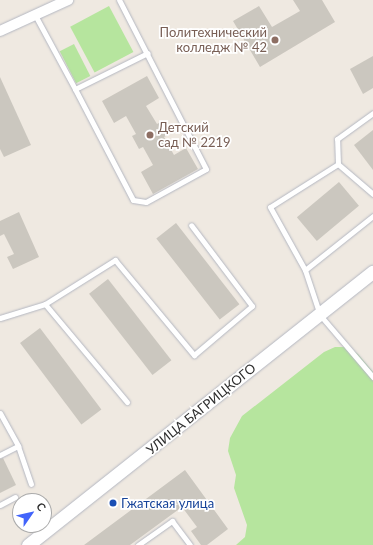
<!DOCTYPE html>
<meta charset="utf-8">
<style>
body{margin:0}
#map{position:relative;width:373px;height:545px;overflow:hidden;background:#efe9e1;font-family:Lato,sans-serif}
div>[style]{position:absolute}
.green>*{inset:0;background:#b6e59e;transform-origin:0 0}
.building>*{inset:0;background:#cbc7bf;transform-origin:0 0}
.roads{filter:drop-shadow(0 0 1px #b4b7c1) drop-shadow(0 0 1px #b4b7c1)}
.service>*{height:5px;margin:-2.5px;padding:0 2.5px;transform-origin:2.5px;border-radius:2.5px;background:#fff}
.minor>*{height:10px;margin:-5px;padding:0 5px;transform-origin:5px;border-radius:5px;background:#fff}
.tertiary>*{height:13px;margin:-6.5px;padding:0 6.5px;transform-origin:6.5px;border-radius:6.5px;background:#fff}
.dots>*{width:11px;height:11px;translate:-50% -50%;box-sizing:border-box;border:2px solid #fff;border-radius:50%}
span{translate:-50% -50%;white-space:nowrap;text-align:center;line-height:1.15;-webkit-text-stroke:3.5px #fff;paint-order:stroke}
.education-label{font-size:13px;color:#785e54}
.right{translate:-100% -50%;text-align:right}
.left{translate:0 -50%;text-align:left}
.street-label{font-size:13px;color:#2e2e2e}
.transit-label{font-size:13px;color:#164399}
.north{position:absolute;left:12px;top:493px;width:40px;height:40px;box-sizing:border-box;background:#fff;border:1px solid #ababab;border-radius:50%;rotate:56deg;font-size:11px;font-weight:700;line-height:16px;text-align:center;color:#2e2e2e}
.north::after{content:'';display:block;margin:auto;width:14px;height:18px;background:#4264fb;clip-path:polygon(50% 0,100% 100%,50% 72%,0 100%)}
</style>
<div id="map">
<div class="green">
<div style="left:109px;top:6px;width:52px;height:44px;rotate:62deg"></div>
<div style="left:74px;top:44px;width:36px;height:16px;rotate:63deg"></div>
<div style="clip-path:polygon(335px 347px,348px 347px,358px 354px,373px 372px,373px 545px,236px 545px,245px 537px,247px 525px,234px 488px,236px 475px,228px 451px,230px 438px,242px 416px,324px 352px)"></div>
</div>
<div class="building">
<div style="clip-path:polygon(293px 0,322px 0,335px 22px,260px 67px,233px 21px,259px 6px,272px 27px,300px 11px)"></div>
<div style="clip-path:polygon(373px 56px,373px 88px,363px 94px,350px 69px)"></div>
<div style="clip-path:polygon(147px 76px,159px 98px,146px 106px,157px 124px,161px 122px,168px 135px,164px 137px,174px 155px,186px 148px,198px 169px,153px 194px,141px 172px,153px 165px,143px 147px,139px 149px,132px 136px,136px 134px,126px 116px,114px 123px,102px 101px)"></div>
<div style="clip-path:polygon(0 77px,31px 145px,4px 157px,0 149px)"></div>
<div style="clip-path:polygon(373px 130px,373px 170px,354px 145px)"></div>
<div style="left:339px;top:182px;width:31px;height:55px;rotate:50deg"></div>
<div style="clip-path:polygon(19px 212px,39px 257px,13px 269px,7px 257px,14px 254px,4px 234px,0 236px,0 221px)"></div>
<div style="left:176px;top:223px;width:103px;height:25px;rotate:52deg"></div>
<div style="left:108px;top:279px;width:103px;height:24px;rotate:52deg"></div>
<div style="left:40px;top:328px;width:102px;height:25px;rotate:53deg"></div>
<div style="clip-path:polygon(3px 458px,16px 485px,0 493px,0 459px)"></div>
<div style="clip-path:polygon(185px 470px,228px 529px,207px 545px,201px 545px,191px 531px,197px 527px,182px 507px,130px 545px,84px 545px)"></div>
</div>
<div class="roads">
<div class="service">
<div style="left:35px;top:15px;width:84px;rotate:61.6deg"></div>
<div style="left:75px;top:89px;width:81px;rotate:-26.3deg"></div>
<div style="left:75px;top:89px;width:125px;rotate:62.4deg"></div>
<div style="left:133px;top:200px;width:13px;rotate:9deg"></div>
<div style="left:146px;top:202px;width:68px;rotate:-28.8deg"></div>
<div style="left:206px;top:169px;width:190px;rotate:-117.2deg"></div>
<div style="left:338px;top:164px;width:25px;rotate:-92deg"></div>
<div style="left:337px;top:139px;width:44px;rotate:-35.8deg"></div>
<div style="left:373px;top:194px;width:46px;rotate:-139.4deg"></div>
<div style="left:338px;top:164px;width:80px;rotate:147.7deg"></div>
<div style="left:270px;top:207px;width:72px;rotate:60.9deg"></div>
<div style="left:305px;top:270px;width:47px;rotate:71.6deg"></div>
<div style="left:320px;top:315px;width:82px;rotate:49.5deg"></div>
<div style="left:305px;top:270px;width:87px;rotate:-38.5deg"></div>
<div style="left:45px;top:304px;width:128px;rotate:50.1deg"></div>
<div style="left:0;top:318px;width:47px;rotate:-17.3deg"></div>
<div style="left:45px;top:304px;width:83px;rotate:-32.2deg"></div>
<div style="left:115px;top:260px;width:124px;rotate:50.3deg"></div>
<div style="left:194px;top:355px;width:76px;rotate:-40.2deg"></div>
<div style="left:252px;top:306px;width:101px;rotate:-127deg"></div>
<div style="left:0;top:413px;width:38px;rotate:61deg"></div>
<div style="left:18px;top:446px;width:40px;rotate:71.1deg"></div>
<div style="left:0;top:455px;width:20px;rotate:-27deg"></div>
<div style="left:0;top:505px;width:17px;rotate:-28deg"></div>
<div style="left:138px;top:545px;width:42px;rotate:-35.2deg"></div>
<div style="left:172px;top:521px;width:30px;rotate:53deg"></div>
</div>
<div class="minor">
<div style="left:0;top:31px;width:75px;rotate:-24.5deg"></div>
</div>
<div class="tertiary">
<div style="left:28px;top:545px;width:440px;rotate:-38.4deg"></div>
</div>
</div>
<div class="dots">
<div style="left:275px;top:40px;background:#8d6e63"></div>
<div style="left:150px;top:135px;background:#8d6e63"></div>
<div style="left:113px;top:503px;background:#1a4fb4"></div>
</div>
<div class="education-label">
<span class="right" style="left:267px;top:40px">Политехнический<br>колледж № 42</span>
<span class="left" style="left:158px;top:135px">Детский<br>сад № 2219</span>
</div>
<div class="street-label">
<span style="left:201px;top:409px;rotate:-39deg">УЛИЦА БАГРИЦКОГО</span>
</div>
<div class="transit-label">
<span class="left" style="left:121px;top:503px">Гжатская улица</span>
</div>
<div class="north">С</div>
</div>
